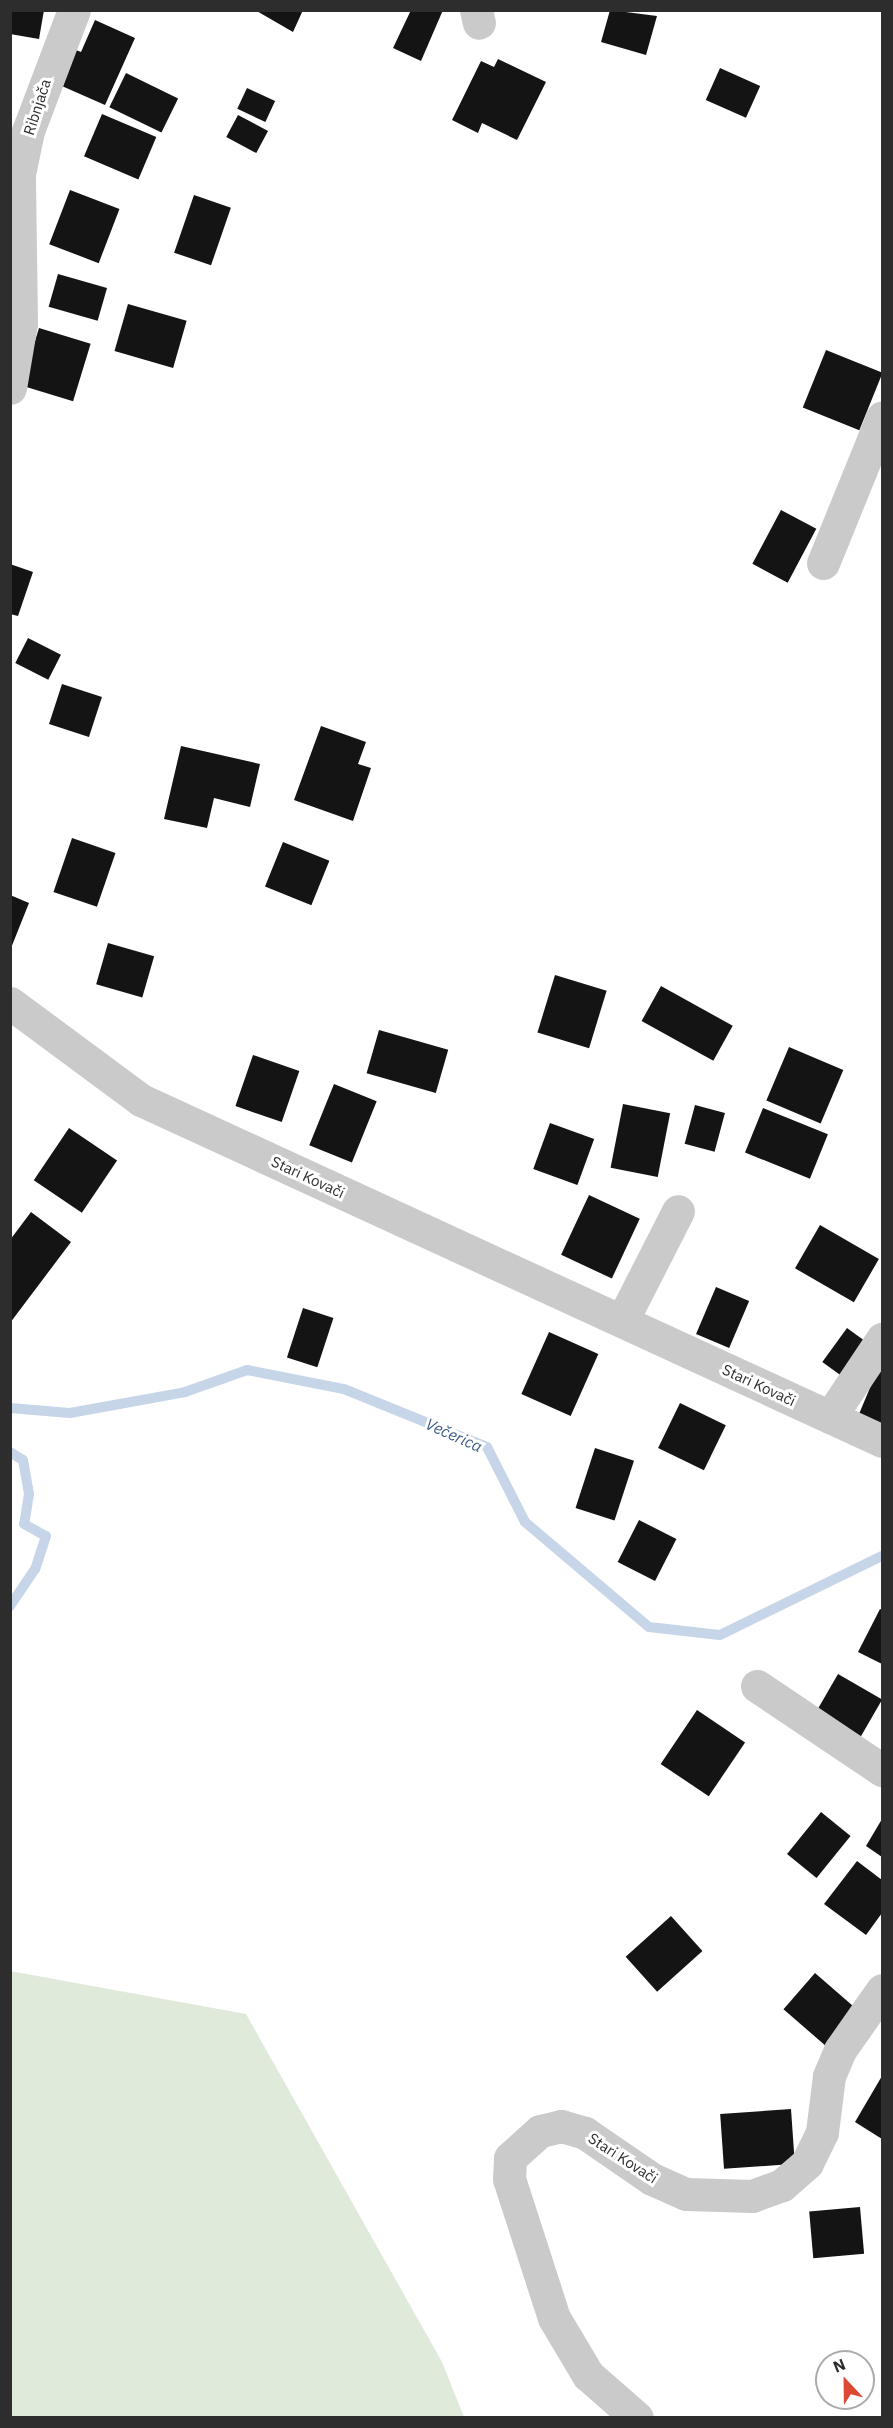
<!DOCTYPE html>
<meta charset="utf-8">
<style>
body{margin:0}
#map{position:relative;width:893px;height:2428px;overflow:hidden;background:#fff;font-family:"IBM Plex Sans",sans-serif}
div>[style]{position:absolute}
.green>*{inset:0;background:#e0eada}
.stream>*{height:10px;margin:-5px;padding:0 5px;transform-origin:5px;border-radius:5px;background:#c7d5e9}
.building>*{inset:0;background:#141414;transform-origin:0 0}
.minor>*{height:33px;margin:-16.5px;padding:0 16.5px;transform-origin:16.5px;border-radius:16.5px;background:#cacaca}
span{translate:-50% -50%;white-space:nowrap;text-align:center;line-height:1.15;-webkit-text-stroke:6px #fff;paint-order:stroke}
.street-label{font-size:15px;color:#2d2d2d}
.water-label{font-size:16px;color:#3f5e8a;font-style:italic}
.frame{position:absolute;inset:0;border:12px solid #2d2d2d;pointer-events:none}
.north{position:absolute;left:815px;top:2350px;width:60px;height:60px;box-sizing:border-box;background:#fff;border:2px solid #ababab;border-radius:50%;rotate:338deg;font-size:16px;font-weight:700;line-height:24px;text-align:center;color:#2d2d2d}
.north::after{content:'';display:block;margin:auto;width:21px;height:27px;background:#dc4a36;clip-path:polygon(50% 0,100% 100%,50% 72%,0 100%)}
</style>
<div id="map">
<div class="green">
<div style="clip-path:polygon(10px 1971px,246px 2014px,442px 2362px,464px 2417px,11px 2417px)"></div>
</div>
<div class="stream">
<div style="left:10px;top:1408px;width:60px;rotate:4.8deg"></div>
<div style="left:70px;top:1413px;width:117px;rotate:-10.3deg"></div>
<div style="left:185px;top:1392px;width:66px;rotate:-19.5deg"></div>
<div style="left:247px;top:1370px;width:99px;rotate:11.1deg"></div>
<div style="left:344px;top:1389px;width:154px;rotate:22.1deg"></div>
<div style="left:487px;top:1447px;width:84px;rotate:63.1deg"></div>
<div style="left:525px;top:1522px;width:162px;rotate:40.3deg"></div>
<div style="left:649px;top:1627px;width:71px;rotate:6.4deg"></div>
<div style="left:720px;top:1635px;width:180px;rotate:-26deg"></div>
<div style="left:10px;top:1452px;width:15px;rotate:32deg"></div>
<div style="left:23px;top:1460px;width:35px;rotate:80deg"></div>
<div style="left:29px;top:1494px;width:30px;rotate:99deg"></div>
<div style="left:24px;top:1524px;width:25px;rotate:29deg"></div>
<div style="left:46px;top:1536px;width:35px;rotate:108deg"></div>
<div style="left:35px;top:1569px;width:45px;rotate:124deg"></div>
</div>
<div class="building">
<div style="clip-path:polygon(10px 10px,44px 10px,39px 39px,10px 34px)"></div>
<div style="clip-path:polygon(255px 10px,303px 10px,293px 32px)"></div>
<div style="clip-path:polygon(411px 10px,443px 10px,421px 61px,393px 48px)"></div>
<div style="clip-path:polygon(610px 10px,657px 16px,646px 55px,601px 42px)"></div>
<div style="clip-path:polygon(95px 20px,135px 38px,105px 105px,55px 83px,71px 48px,81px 52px)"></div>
<div style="clip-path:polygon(498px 59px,546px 82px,517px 140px,482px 123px,478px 133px,452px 120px,481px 61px,494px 67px)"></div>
<div style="left:720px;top:68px;width:44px;height:35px;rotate:24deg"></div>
<div style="left:126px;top:73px;width:58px;height:38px;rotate:26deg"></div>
<div style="left:247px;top:88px;width:31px;height:23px;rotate:25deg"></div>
<div style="left:102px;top:114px;width:59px;height:46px;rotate:23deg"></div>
<div style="left:238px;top:115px;width:34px;height:25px;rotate:28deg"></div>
<div style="left:70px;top:190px;width:53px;height:58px;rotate:21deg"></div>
<div style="left:194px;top:195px;width:39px;height:61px;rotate:19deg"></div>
<div style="left:58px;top:274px;width:51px;height:34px;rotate:16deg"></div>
<div style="left:128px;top:304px;width:61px;height:49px;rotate:16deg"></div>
<div style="left:39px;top:328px;width:54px;height:60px;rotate:17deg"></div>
<div style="left:826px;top:350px;width:61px;height:62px;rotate:22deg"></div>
<div style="left:781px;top:510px;width:40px;height:61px;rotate:28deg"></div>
<div style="clip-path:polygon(10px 564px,33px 572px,18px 616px,10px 614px)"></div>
<div style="left:28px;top:638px;width:37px;height:28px;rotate:27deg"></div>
<div style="left:62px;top:684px;width:42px;height:42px;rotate:18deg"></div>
<div style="clip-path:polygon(321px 726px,366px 742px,358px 764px,371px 768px,353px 821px,294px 800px)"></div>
<div style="clip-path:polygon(181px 746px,260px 764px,250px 807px,214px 798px,207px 828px,164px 819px)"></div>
<div style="left:72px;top:838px;width:46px;height:57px;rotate:19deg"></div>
<div style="left:283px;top:842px;width:50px;height:48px;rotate:22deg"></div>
<div style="clip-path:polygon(10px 895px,29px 903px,11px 948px,10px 948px)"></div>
<div style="left:108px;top:943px;width:48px;height:43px;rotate:16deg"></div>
<div style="left:555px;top:975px;width:54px;height:60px;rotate:17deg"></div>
<div style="left:661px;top:986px;width:82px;height:40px;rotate:29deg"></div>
<div style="left:379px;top:1030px;width:72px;height:45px;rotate:16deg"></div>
<div style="left:789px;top:1047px;width:59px;height:58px;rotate:23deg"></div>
<div style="left:253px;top:1055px;width:49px;height:54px;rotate:19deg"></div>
<div style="left:334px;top:1084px;width:46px;height:66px;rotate:22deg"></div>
<div style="left:623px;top:1104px;width:48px;height:65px;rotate:11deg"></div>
<div style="left:695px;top:1105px;width:31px;height:40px;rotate:15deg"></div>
<div style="left:763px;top:1108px;width:70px;height:48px;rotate:22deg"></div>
<div style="left:550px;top:1123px;width:47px;height:49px;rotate:20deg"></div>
<div style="left:69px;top:1128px;width:58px;height:63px;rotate:34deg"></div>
<div style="left:589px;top:1195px;width:56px;height:66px;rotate:25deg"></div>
<div style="clip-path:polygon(31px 1212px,71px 1242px,10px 1323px,10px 1240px)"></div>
<div style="left:820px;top:1225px;width:68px;height:50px;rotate:30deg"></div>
<div style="left:716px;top:1287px;width:36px;height:51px;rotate:23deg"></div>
<div style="left:303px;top:1308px;width:32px;height:52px;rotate:18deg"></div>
<div style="left:847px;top:1328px;width:26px;height:42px;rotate:36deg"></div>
<div style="left:549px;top:1332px;width:54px;height:68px;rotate:24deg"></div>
<div style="clip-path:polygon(880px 1364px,882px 1365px,882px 1424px,859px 1414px)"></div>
<div style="left:680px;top:1403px;width:51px;height:50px;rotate:26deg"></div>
<div style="left:595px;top:1448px;width:41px;height:63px;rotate:18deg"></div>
<div style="left:639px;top:1520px;width:42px;height:47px;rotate:27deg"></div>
<div style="clip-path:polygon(880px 1609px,882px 1610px,882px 1664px,858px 1652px)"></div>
<div style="left:838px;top:1674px;width:51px;height:43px;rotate:30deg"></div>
<div style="left:697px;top:1710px;width:58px;height:65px;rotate:34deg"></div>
<div style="left:821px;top:1812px;width:38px;height:54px;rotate:39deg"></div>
<div style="clip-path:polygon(882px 1819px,882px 1857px,866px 1846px)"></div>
<div style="clip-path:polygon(857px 1861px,882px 1880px,882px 1913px,866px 1935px,824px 1904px)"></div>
<div style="left:671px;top:1916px;width:47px;height:61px;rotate:48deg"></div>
<div style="left:815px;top:1973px;width:58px;height:48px;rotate:41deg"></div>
<div style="clip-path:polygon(882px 2076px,882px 2139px,855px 2122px)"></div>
<div style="left:791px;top:2109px;width:55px;height:71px;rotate:86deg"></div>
<div style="left:860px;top:2207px;width:47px;height:51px;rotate:85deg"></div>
</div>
<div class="minor">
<div style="left:476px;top:10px;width:13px;rotate:77deg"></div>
<div style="left:10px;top:388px;width:66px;rotate:-80.4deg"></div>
<div style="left:21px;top:323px;width:149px;rotate:-90.8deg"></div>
<div style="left:19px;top:174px;width:44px;rotate:-78.2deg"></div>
<div style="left:28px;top:131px;width:129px;rotate:-69.2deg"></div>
<div style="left:823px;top:563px;width:157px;rotate:-67.9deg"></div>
<div style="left:10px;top:1003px;width:163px;rotate:36.5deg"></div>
<div style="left:141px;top:1100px;width:816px;rotate:24.71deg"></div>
<div style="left:623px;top:1319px;width:121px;rotate:-63deg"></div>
<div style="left:830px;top:1417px;width:94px;rotate:-56.3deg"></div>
<div style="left:757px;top:1686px;width:151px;rotate:33.9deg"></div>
<div style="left:637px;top:2418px;width:65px;rotate:-138.7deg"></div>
<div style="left:588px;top:2375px;width:66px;rotate:-120.8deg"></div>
<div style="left:554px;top:2318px;width:146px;rotate:-107.9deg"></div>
<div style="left:509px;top:2179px;width:21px;rotate:-87deg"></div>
<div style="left:510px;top:2158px;width:40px;rotate:-42deg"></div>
<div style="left:540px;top:2131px;width:22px;rotate:-13deg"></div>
<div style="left:561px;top:2126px;width:25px;rotate:16deg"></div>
<div style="left:585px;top:2133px;width:81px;rotate:34.5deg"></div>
<div style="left:652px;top:2179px;width:37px;rotate:24deg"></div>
<div style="left:686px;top:2194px;width:66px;rotate:1.7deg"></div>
<div style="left:752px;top:2196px;width:32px;rotate:-20deg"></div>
<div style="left:782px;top:2185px;width:33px;rotate:-41deg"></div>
<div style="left:807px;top:2163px;width:34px;rotate:-64deg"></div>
<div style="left:822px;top:2132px;width:56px;rotate:-82.9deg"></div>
<div style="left:829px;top:2076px;width:28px;rotate:-67deg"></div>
<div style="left:840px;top:2050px;width:73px;rotate:-55deg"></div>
</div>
<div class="street-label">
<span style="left:37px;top:107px;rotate:-72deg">Ribnjača</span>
<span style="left:308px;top:1177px;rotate:25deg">Stari Kovači</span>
<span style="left:759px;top:1385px;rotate:25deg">Stari Kovači</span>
<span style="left:623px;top:2158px;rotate:33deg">Stari Kovači</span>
</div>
<div class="water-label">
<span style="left:454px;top:1435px;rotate:24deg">Večerica</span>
</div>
<div class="frame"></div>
<div class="north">N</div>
</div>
